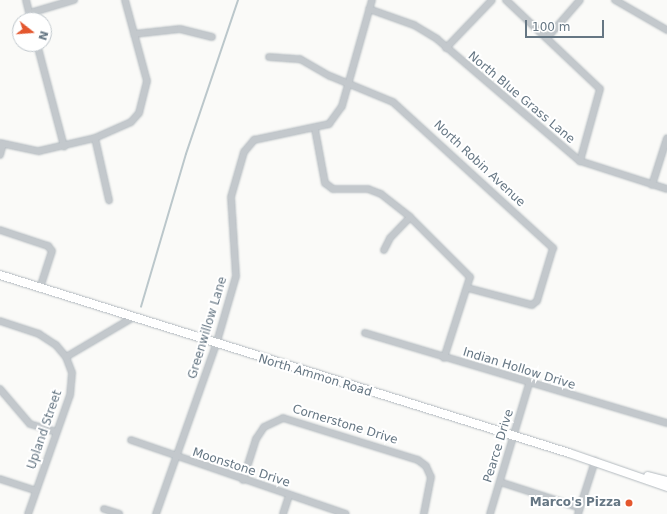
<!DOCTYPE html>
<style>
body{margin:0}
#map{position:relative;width:667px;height:514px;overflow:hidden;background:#fafaf8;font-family:"DejaVu Sans",sans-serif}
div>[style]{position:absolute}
.stream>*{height:1.5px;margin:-0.75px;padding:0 0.75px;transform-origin:0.75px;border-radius:0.75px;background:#bbc7cb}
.roads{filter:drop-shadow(0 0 1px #b3babf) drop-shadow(0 0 1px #b3babf)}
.street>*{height:6px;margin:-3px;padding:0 3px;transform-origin:3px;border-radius:3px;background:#c3c8cc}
.secondary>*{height:8px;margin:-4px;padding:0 4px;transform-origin:4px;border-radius:4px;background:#fff}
.dots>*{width:11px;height:11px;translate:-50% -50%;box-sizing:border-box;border:2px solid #fff;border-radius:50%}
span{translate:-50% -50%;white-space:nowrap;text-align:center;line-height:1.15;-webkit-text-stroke:4px #fff;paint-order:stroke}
.street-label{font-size:12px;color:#657683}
.poi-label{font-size:12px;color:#657683;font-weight:700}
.right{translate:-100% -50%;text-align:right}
.north{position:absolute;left:12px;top:12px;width:40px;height:40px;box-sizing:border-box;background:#fff;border:1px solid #c1c8cd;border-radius:50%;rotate:107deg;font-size:11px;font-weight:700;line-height:16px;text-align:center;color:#657683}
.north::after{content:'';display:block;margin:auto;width:14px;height:18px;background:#e4572e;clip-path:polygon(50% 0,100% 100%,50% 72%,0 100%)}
.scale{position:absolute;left:525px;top:20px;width:79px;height:18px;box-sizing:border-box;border:2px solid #657683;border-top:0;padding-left:5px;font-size:12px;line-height:14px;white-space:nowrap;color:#657683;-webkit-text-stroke:3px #fff;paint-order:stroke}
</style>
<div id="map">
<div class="stream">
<div style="left:141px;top:307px;width:159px;rotate:-73.6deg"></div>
<div style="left:186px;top:154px;width:163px;rotate:-71.3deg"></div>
</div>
<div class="roads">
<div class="street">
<div style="left:26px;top:0;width:21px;rotate:76deg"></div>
<div style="left:506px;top:0;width:129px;rotate:43.4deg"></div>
<div style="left:600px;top:89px;width:75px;rotate:105.5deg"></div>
<div style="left:615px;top:0;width:60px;rotate:30deg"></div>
<div style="left:369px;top:9px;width:48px;rotate:19.6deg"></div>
<div style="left:414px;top:25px;width:27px;rotate:31deg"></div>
<div style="left:437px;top:39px;width:188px;rotate:40.5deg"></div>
<div style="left:580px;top:161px;width:91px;rotate:17.8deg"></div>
<div style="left:30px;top:13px;width:46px;rotate:-16.5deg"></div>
<div style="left:134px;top:34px;width:46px;rotate:-6.2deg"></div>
<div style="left:180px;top:29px;width:33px;rotate:14deg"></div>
<div style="left:547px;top:38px;width:50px;rotate:-49deg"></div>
<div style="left:37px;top:44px;width:106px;rotate:75.2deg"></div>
<div style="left:446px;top:48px;width:66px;rotate:-46.2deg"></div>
<div style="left:269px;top:57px;width:31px;rotate:4deg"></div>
<div style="left:300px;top:59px;width:34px;rotate:30deg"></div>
<div style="left:330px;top:76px;width:68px;rotate:22.4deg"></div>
<div style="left:393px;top:102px;width:217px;rotate:42.4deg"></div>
<div style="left:553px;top:248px;width:55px;rotate:106.8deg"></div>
<div style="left:537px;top:301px;width:6px;rotate:141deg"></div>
<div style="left:532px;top:305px;width:66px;rotate:-165.1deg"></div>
<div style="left:315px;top:129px;width:55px;rotate:79.5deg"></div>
<div style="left:325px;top:183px;width:10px;rotate:37deg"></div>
<div style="left:333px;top:189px;width:35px"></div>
<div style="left:368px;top:189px;width:14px;rotate:21deg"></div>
<div style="left:381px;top:194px;width:37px;rotate:38deg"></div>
<div style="left:410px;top:217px;width:85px;rotate:45deg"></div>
<div style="left:470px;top:277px;width:85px;rotate:107.8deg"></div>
<div style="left:95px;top:138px;width:64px;rotate:77.3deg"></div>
<div style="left:0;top:143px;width:40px;rotate:12deg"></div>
<div style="left:39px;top:151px;width:57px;rotate:-13.1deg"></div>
<div style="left:95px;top:138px;width:39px;rotate:-24deg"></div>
<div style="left:131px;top:122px;width:12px;rotate:-48deg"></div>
<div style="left:139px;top:113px;width:33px;rotate:-76deg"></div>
<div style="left:147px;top:81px;width:84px;rotate:-105.2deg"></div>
<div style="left:0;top:155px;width:11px;rotate:-75deg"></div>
<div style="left:652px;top:185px;width:49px;rotate:-72.3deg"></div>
<div style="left:0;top:230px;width:51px;rotate:18.4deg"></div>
<div style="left:48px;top:246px;width:6px;rotate:51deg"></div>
<div style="left:52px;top:251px;width:39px;rotate:108deg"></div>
<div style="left:384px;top:250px;width:13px;rotate:-63deg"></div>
<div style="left:390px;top:238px;width:29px;rotate:-46deg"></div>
<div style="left:0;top:321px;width:41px;rotate:18.4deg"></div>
<div style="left:39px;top:334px;width:20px;rotate:33deg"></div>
<div style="left:56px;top:345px;width:16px;rotate:50deg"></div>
<div style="left:66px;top:357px;width:17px;rotate:69deg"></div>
<div style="left:72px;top:373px;width:22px;rotate:95deg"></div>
<div style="left:70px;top:395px;width:126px;rotate:109.4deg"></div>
<div style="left:365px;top:333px;width:315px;rotate:16.6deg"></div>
<div style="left:66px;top:357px;width:77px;rotate:-30.6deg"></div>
<div style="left:0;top:389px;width:46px;rotate:49.4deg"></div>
<div style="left:30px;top:424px;width:27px;rotate:17deg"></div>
<div style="left:131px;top:440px;width:227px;rotate:19deg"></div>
<div style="left:0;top:479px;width:38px;rotate:18deg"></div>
<div style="left:243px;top:480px;width:43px;rotate:-72.4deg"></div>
<div style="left:256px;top:439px;width:14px;rotate:-56deg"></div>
<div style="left:264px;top:427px;width:21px;rotate:-25deg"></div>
<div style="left:283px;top:418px;width:141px;rotate:17.3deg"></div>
<div style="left:418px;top:460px;width:10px;rotate:37deg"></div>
<div style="left:426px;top:466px;width:12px;rotate:66deg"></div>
<div style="left:431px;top:477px;width:38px;rotate:101deg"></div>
<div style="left:500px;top:482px;width:84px;rotate:18deg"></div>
<div style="left:104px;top:509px;width:16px;rotate:18deg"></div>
<div style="left:156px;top:514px;width:179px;rotate:-70.5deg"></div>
<div style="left:216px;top:345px;width:72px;rotate:-73.8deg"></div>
<div style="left:236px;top:276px;width:79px;rotate:-93.6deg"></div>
<div style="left:231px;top:197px;width:47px;rotate:-73.9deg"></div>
<div style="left:244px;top:152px;width:16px;rotate:-50deg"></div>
<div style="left:254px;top:140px;width:77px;rotate:-12deg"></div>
<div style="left:329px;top:124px;width:22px;rotate:-54deg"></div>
<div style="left:342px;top:106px;width:110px;rotate:-74.2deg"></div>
<div style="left:283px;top:514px;width:20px;rotate:-72deg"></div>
<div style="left:490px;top:514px;width:136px;rotate:-73.3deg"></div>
<div style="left:578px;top:514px;width:56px;rotate:-72.2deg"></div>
</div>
<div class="secondary">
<div style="left:0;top:275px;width:596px;rotate:17.37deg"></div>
<div style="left:569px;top:453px;width:104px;rotate:19.1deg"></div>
<div style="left:648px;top:476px;width:20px;rotate:15deg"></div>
</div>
</div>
<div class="dots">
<div style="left:629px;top:503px;background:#e4572e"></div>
</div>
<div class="street-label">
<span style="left:521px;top:98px;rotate:40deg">North Blue Grass Lane</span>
<span style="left:479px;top:164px;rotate:43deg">North Robin Avenue</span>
<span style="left:208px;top:328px;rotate:-73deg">Greenwillow Lane</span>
<span style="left:519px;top:369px;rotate:17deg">Indian Hollow Drive</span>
<span style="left:315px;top:376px;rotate:17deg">North Ammon Road</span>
<span style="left:345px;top:425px;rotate:17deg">Cornerstone Drive</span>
<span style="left:45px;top:430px;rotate:-71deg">Upland Street</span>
<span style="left:499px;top:446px;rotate:-73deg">Pearce Drive</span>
<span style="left:241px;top:468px;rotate:18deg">Moonstone Drive</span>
</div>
<div class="poi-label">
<span class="right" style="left:621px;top:503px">Marco's Pizza</span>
</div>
<div class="north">N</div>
<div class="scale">100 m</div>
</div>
